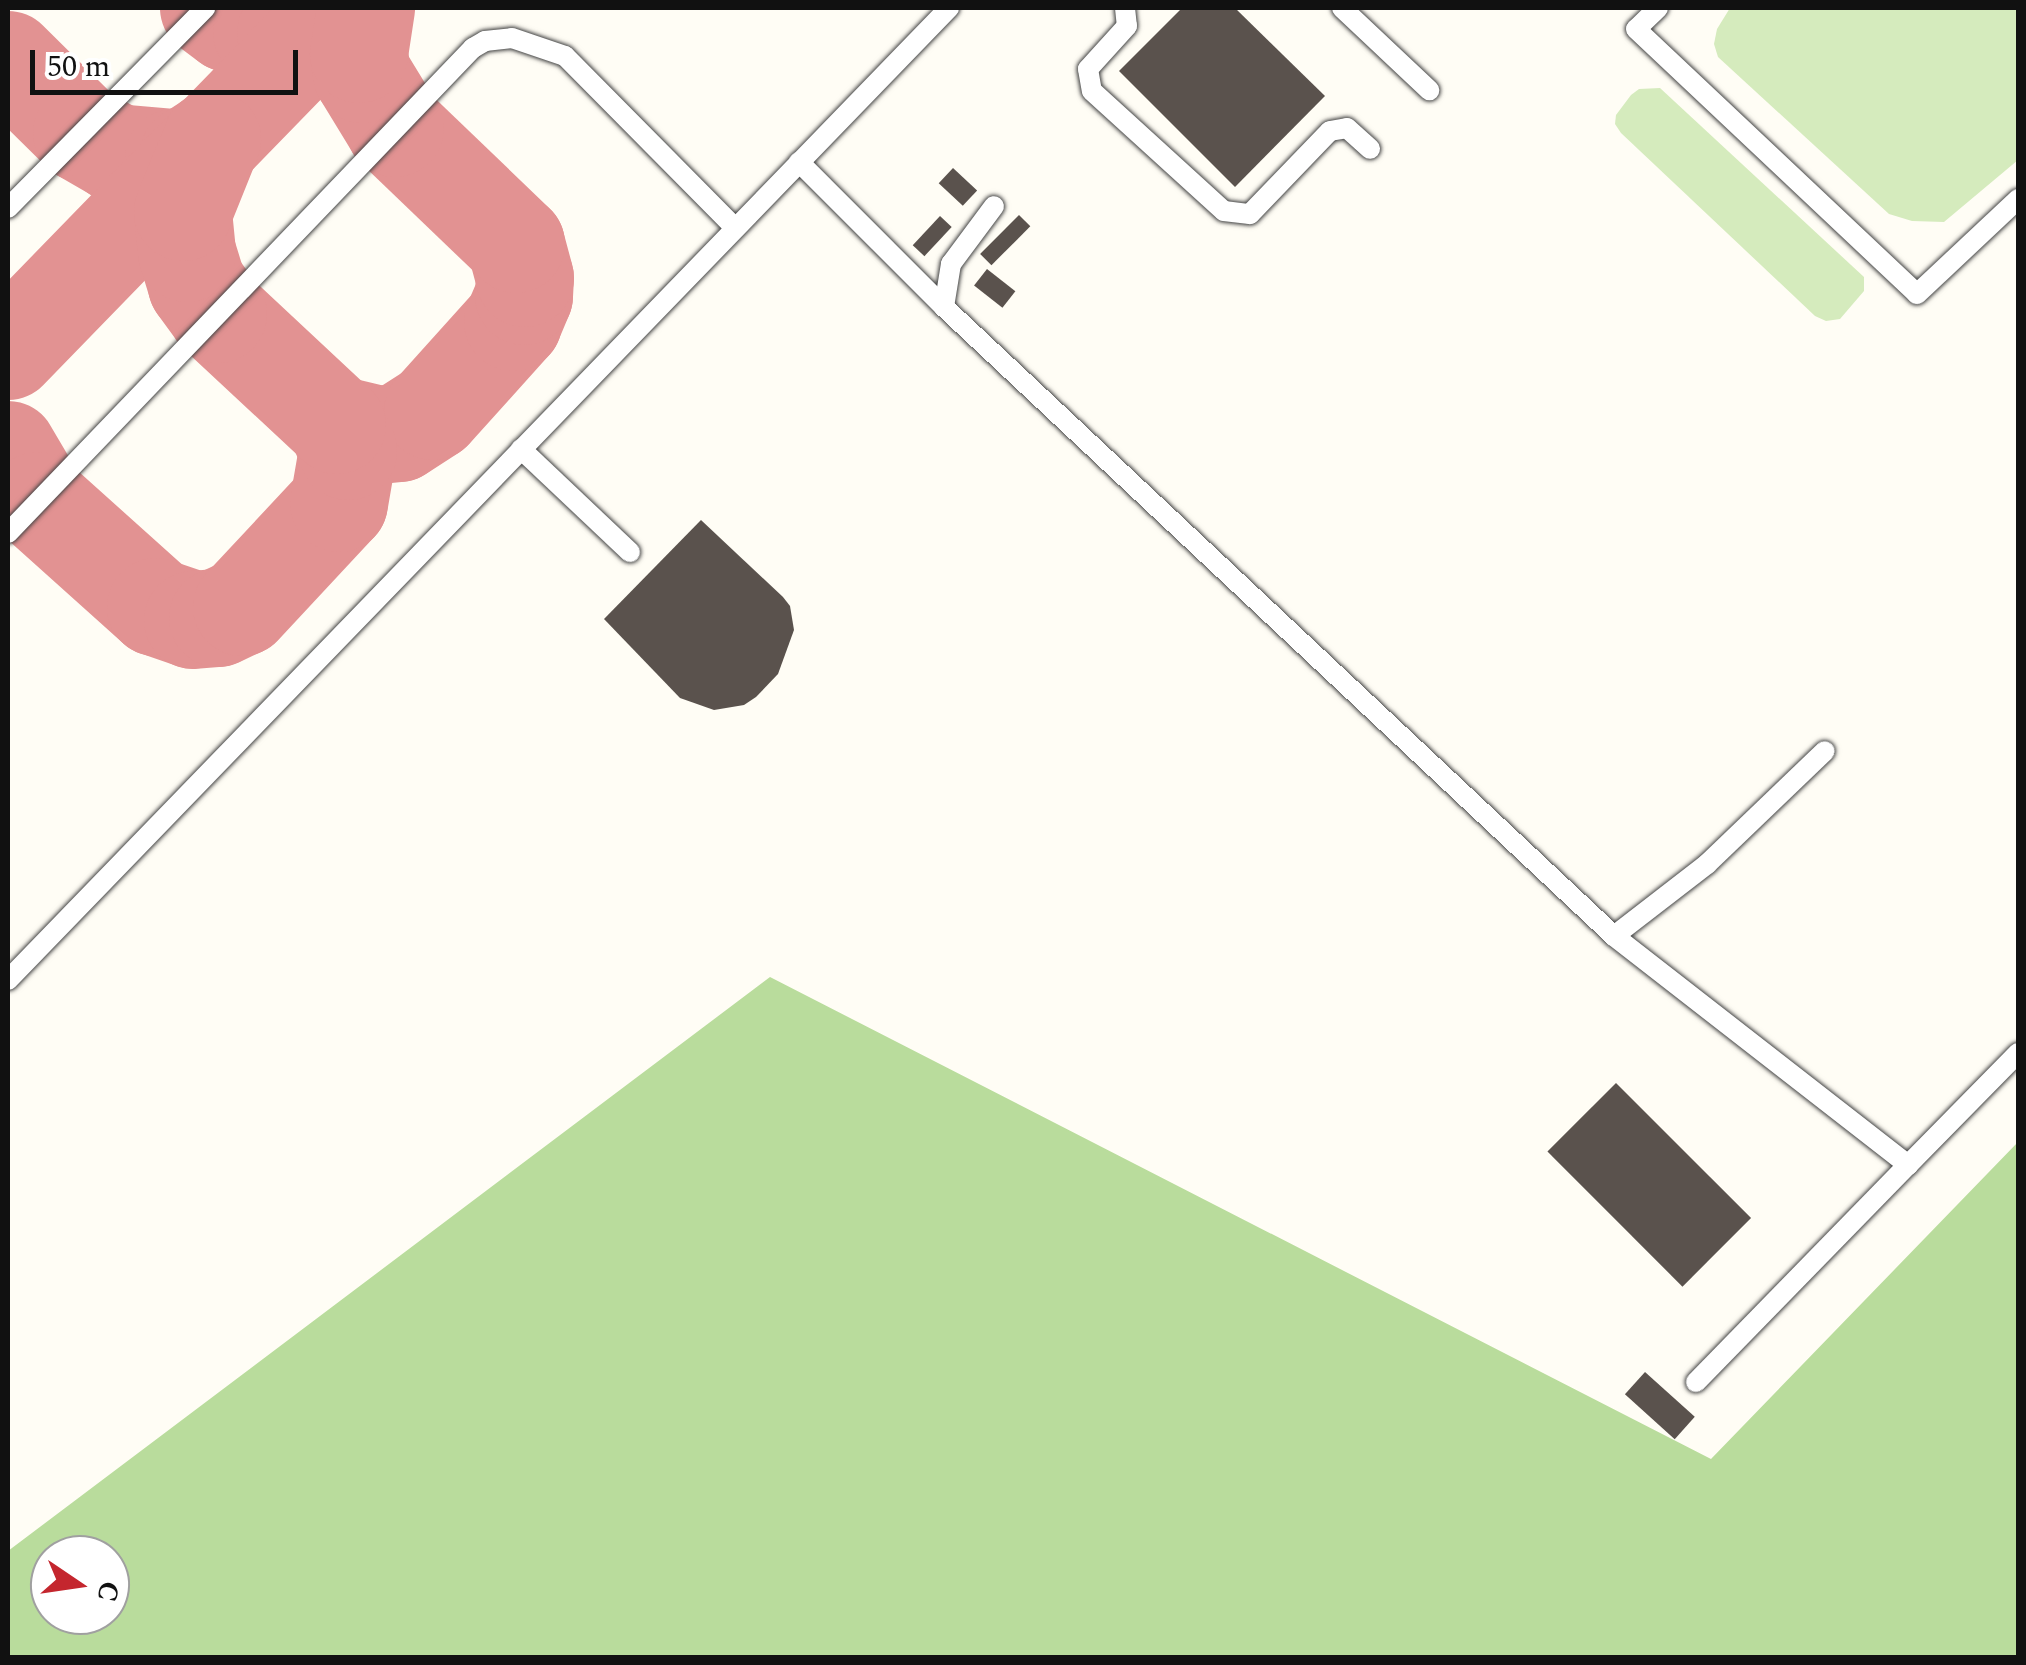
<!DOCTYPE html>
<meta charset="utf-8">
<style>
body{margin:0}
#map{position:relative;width:2026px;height:1665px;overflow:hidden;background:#fffdf5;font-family:Spectral,serif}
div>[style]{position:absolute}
.green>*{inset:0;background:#d5ebbd}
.forest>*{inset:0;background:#b9dc9c}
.taxiway>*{height:98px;margin:-49px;padding:0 49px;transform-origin:49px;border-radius:49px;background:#e29292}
.building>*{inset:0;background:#5a524d;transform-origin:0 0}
.roads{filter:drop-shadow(0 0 2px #444) drop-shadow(0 0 2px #444)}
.lane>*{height:20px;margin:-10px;padding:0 10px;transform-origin:10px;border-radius:10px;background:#fff}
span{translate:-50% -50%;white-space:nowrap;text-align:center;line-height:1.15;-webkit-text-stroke:10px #fff;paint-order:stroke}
.frame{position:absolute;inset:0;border:10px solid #111;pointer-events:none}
.north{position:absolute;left:30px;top:1535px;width:100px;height:100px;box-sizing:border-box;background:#fff;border:2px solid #a0a0a0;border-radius:50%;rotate:103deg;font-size:28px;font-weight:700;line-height:40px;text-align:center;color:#111}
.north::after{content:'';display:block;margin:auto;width:35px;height:45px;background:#c4262e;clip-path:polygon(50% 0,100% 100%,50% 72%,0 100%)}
.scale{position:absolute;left:30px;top:50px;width:268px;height:45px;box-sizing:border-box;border:5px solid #111;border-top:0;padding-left:12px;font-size:30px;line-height:35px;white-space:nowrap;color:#111;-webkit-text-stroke:8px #fff;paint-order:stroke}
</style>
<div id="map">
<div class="green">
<div style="clip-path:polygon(1730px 8px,2018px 8px,2018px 160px,1944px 222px,1912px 221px,1889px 214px,1718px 57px,1714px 44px,1717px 29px)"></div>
<div style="clip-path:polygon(1660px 88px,1864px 277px,1864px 291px,1840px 319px,1826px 321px,1815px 316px,1621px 133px,1615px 124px,1616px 115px,1631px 95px,1639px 89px)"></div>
</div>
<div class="forest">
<div style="clip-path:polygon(evenodd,770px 977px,1711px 1459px,2018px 1142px,2018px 1657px,8px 1657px,8px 1551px,770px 977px,50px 1555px,110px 1555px,110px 1615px,50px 1615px,50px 1555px)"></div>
</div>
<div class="taxiway">
<div style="left:209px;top:8px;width:25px;rotate:37deg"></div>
<div style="left:229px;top:23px;width:34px;rotate:15deg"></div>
<div style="left:262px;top:32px;width:24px;rotate:2deg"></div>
<div style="left:286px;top:33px;width:41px;rotate:-14deg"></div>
<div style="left:8px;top:60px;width:104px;rotate:44.6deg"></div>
<div style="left:82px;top:133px;width:39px;rotate:30deg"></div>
<div style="left:116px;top:153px;width:58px;rotate:4.9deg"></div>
<div style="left:174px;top:158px;width:15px;rotate:-11deg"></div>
<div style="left:189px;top:155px;width:27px;rotate:-33deg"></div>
<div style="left:8px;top:351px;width:478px;rotate:-45.8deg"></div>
<div style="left:337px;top:425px;width:43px;rotate:13.4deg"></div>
<div style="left:379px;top:435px;width:20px;rotate:-6deg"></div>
<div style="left:399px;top:433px;width:40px;rotate:-32.9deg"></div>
<div style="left:433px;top:411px;width:120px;rotate:-48deg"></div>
<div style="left:513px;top:322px;width:28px;rotate:-67deg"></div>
<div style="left:524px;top:296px;width:18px;rotate:-87deg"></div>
<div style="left:525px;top:278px;width:35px;rotate:-105deg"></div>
<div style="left:516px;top:244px;width:168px;rotate:-136.2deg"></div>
<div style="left:395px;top:128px;width:63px;rotate:-121.4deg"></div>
<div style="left:362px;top:74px;width:20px;rotate:-99deg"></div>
<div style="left:359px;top:54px;width:47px;rotate:-81.3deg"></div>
<div style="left:8px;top:450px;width:59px;rotate:59.5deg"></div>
<div style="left:38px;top:501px;width:159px;rotate:41.9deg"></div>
<div style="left:156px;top:607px;width:39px;rotate:19deg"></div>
<div style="left:193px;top:620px;width:25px;rotate:-5deg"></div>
<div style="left:218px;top:618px;width:26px;rotate:-25deg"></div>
<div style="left:242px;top:607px;width:142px;rotate:-47deg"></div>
<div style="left:339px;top:503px;width:53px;rotate:-80.2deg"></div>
<div style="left:348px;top:451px;width:28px;rotate:-113deg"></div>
<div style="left:337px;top:425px;width:163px;rotate:-137deg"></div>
<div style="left:218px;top:314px;width:36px;rotate:-126deg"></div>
<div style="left:197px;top:285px;width:34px;rotate:-107deg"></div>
<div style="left:187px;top:253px;width:41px;rotate:-95.6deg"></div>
<div style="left:183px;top:212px;width:78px;rotate:-68.1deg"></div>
</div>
<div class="building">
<div style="clip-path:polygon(1182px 8px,1235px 8px,1325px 96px,1235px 187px,1119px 71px)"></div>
<div style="left:953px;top:168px;width:33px;height:21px;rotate:43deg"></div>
<div style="left:1019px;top:215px;width:16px;height:55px;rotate:45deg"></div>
<div style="left:940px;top:216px;width:16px;height:40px;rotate:43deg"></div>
<div style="left:987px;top:269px;width:36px;height:21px;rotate:38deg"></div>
<div style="clip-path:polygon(701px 520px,783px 597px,790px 606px,794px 630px,778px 674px,756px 697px,744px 705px,714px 710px,680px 698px,604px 619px)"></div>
<div style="left:1616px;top:1083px;width:191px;height:97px;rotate:45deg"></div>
<div style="left:1645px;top:1372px;width:67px;height:30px;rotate:42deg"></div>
</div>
<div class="roads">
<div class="lane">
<div style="left:1125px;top:8px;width:18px;rotate:84deg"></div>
<div style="left:1127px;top:26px;width:58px;rotate:132.2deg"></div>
<div style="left:1088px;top:69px;width:22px;rotate:80deg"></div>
<div style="left:1092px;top:91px;width:178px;rotate:42.3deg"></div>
<div style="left:1224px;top:211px;width:26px;rotate:7deg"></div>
<div style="left:1250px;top:214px;width:115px;rotate:-46.1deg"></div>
<div style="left:1330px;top:131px;width:17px;rotate:-10deg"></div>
<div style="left:1347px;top:128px;width:31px;rotate:42deg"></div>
<div style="left:1342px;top:8px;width:120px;rotate:43.3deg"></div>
<div style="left:1658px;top:8px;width:30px;rotate:136deg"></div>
<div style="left:1636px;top:29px;width:386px;rotate:43.3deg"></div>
<div style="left:1917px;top:294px;width:139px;rotate:-43.2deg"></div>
<div style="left:799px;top:162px;width:205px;rotate:45deg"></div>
<div style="left:944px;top:307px;width:919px;rotate:43.19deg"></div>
<div style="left:1614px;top:936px;width:373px;rotate:37.9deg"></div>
<div style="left:1908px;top:1165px;width:157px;rotate:-45.5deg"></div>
<div style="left:8px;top:208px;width:281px;rotate:-45.4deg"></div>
<div style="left:944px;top:307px;width:44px;rotate:-80.8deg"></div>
<div style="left:951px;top:264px;width:72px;rotate:-53.4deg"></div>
<div style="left:521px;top:449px;width:150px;rotate:43.4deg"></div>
<div style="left:8px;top:533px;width:672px;rotate:-46.21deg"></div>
<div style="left:473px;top:48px;width:14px;rotate:-30deg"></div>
<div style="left:485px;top:41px;width:27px;rotate:-6deg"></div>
<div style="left:512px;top:38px;width:56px;rotate:18.8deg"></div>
<div style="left:565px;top:56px;width:242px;rotate:45.3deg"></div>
<div style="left:1614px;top:936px;width:118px;rotate:-37.7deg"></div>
<div style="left:1707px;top:864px;width:163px;rotate:-43.8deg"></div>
<div style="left:8px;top:980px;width:1353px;rotate:-45.93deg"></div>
<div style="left:1696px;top:1382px;width:303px;rotate:-45.7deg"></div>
</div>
</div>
<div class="frame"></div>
<div class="north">С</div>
<div class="scale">50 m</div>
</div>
